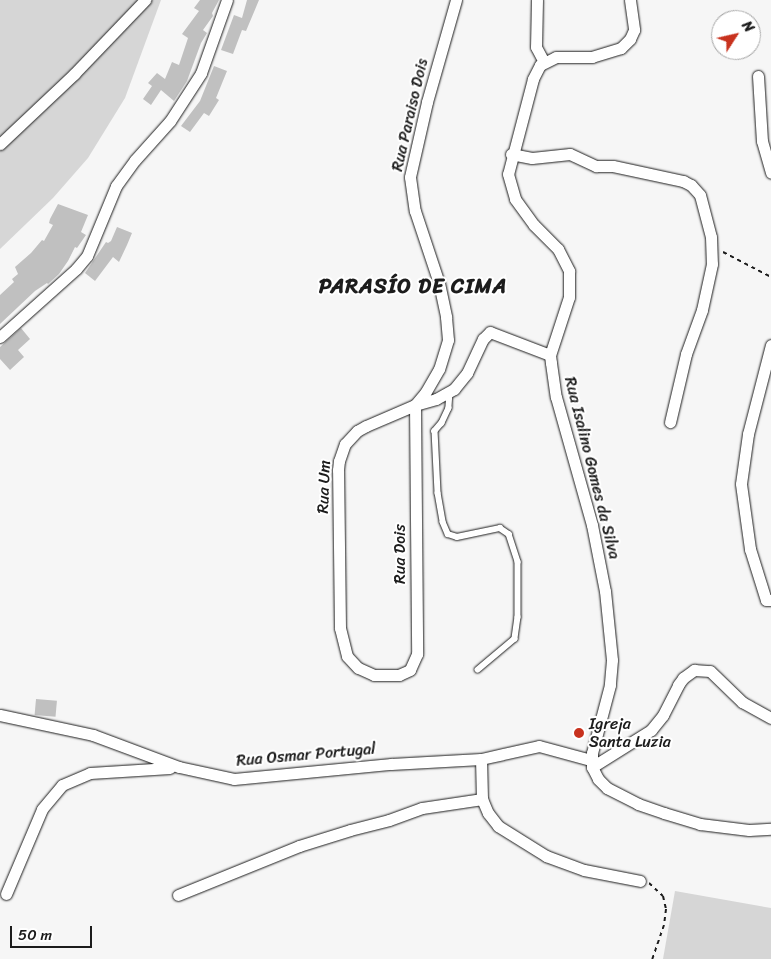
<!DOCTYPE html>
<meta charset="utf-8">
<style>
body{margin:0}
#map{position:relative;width:771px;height:959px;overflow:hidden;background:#f6f6f6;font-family:Sriracha,sans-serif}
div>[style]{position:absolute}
.green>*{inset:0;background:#d6d6d6}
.building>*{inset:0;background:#c0c0c0;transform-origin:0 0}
.path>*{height:2px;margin-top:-1px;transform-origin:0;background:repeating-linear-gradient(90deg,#1c1c1c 0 4px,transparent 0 8px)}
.roads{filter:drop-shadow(0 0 1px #1c1c1c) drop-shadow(0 0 1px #1c1c1c)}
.service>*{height:5.5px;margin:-2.75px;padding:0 2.75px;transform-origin:2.75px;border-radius:2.75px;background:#fff}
.minor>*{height:11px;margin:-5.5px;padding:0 5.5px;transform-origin:5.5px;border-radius:5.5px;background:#fff}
.dots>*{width:14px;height:14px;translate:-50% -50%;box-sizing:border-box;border:2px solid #fff;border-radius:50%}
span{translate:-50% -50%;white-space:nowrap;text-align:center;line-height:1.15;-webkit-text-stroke:4px #fff;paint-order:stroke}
.street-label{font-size:16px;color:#1c1c1c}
.poi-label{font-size:16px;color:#1c1c1c}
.left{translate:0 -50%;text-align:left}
.district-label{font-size:21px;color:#1c1c1c;font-weight:700;letter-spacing:1px}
.north{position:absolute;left:711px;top:10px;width:50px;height:50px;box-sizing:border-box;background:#fff;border:1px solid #a4a4a4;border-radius:50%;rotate:55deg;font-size:14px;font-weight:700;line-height:20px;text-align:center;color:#1c1c1c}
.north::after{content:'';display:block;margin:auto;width:18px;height:22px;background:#c8321e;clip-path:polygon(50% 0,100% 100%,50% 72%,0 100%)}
.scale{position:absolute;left:10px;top:926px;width:82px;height:22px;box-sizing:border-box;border:2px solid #1c1c1c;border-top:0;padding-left:6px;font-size:15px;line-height:18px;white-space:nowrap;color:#1c1c1c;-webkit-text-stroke:4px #fff;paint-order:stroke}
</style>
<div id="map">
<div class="green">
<div style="clip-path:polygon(0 0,161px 0,125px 98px,88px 158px,53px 198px,0 249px)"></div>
<div style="clip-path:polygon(675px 891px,771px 908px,771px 959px,663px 959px)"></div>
</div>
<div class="building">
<div style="clip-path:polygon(200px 0,219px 0,212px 13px,213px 16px,203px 30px,207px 33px,201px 43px,187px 81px,174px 101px,161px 90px,151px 105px,143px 99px,152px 86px,148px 83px,157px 73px,165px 79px,172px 62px,179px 65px,188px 38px,182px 34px,199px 11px,194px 8px)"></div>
<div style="clip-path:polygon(247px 0,259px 0,246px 31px,242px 30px,233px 54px,221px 50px,234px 15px,242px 18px)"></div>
<div style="clip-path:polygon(214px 66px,227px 71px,216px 98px,219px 100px,209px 116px,204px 113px,190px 132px,181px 126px,200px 101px)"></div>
<div style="clip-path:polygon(58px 204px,88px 215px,81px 232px,86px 235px,77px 248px,75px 247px,68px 261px,59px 274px,48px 284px,47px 283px,35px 291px,0 324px,0 295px,14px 282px,12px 279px,18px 274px,15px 267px,31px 253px,42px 240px,44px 241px,53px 225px,49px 223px,50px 219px)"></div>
<div style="clip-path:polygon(117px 227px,132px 233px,127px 245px,119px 262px,113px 257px,95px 281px,85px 273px,106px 242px,108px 243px,111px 241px)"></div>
<div style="clip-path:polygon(21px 328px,30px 339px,18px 350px,24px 357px,10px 370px,0 359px,0 347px)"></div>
<div style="left:36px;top:699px;width:21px;height:16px;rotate:5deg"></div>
</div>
<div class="path">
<div style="left:723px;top:252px;width:54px;rotate:27.5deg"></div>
<div style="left:649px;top:883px;width:19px;rotate:43deg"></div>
<div style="left:663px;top:896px;width:13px;rotate:77deg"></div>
<div style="left:666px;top:909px;width:16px;rotate:97deg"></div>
<div style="left:664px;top:925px;width:36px;rotate:109deg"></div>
</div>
<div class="roads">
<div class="service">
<div style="left:450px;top:392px;width:16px;rotate:94deg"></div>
<div style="left:449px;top:408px;width:17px;rotate:115deg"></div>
<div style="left:442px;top:423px;width:11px;rotate:131deg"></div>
<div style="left:435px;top:431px;width:62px;rotate:87.2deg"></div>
<div style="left:438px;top:493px;width:29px;rotate:80deg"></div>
<div style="left:443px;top:522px;width:13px;rotate:67deg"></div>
<div style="left:448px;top:534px;width:9px;rotate:18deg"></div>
<div style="left:457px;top:537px;width:44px;rotate:-11.8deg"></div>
<div style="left:500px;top:528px;width:11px;rotate:34deg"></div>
<div style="left:509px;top:534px;width:29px;rotate:72deg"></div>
<div style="left:518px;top:562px;width:55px;rotate:90deg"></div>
<div style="left:518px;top:617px;width:22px;rotate:98deg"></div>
<div style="left:515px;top:639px;width:48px;rotate:140deg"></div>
</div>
<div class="minor">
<div style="left:456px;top:0;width:106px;rotate:105.9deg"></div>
<div style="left:427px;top:102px;width:77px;rotate:102.8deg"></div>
<div style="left:410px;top:177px;width:34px;rotate:82deg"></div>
<div style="left:415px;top:211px;width:76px;rotate:71.6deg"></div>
<div style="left:439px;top:283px;width:35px;rotate:78deg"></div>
<div style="left:446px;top:317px;width:23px;rotate:85deg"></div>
<div style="left:448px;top:340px;width:30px;rotate:107deg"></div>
<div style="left:439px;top:369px;width:28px;rotate:120deg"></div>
<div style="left:425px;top:393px;width:16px;rotate:130deg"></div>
<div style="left:415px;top:405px;width:249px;rotate:89.5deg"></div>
<div style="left:417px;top:654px;width:17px;rotate:114deg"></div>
<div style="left:410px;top:670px;width:12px;rotate:156deg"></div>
<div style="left:399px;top:675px;width:25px;rotate:180deg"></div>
<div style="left:374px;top:675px;width:17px;rotate:-156deg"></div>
<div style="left:358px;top:668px;width:16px;rotate:-133deg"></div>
<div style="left:347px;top:656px;width:29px;rotate:-104deg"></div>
<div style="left:340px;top:628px;width:158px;rotate:-90.7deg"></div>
<div style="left:338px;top:470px;width:9px;rotate:-84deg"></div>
<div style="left:339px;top:461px;width:18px;rotate:-71deg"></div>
<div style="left:345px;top:444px;width:18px;rotate:-47deg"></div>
<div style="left:357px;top:431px;width:10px;rotate:-29deg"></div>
<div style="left:366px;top:426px;width:53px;rotate:-23.2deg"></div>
<div style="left:415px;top:405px;width:22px;rotate:-16deg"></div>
<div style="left:436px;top:399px;width:21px;rotate:-29deg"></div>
<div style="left:454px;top:389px;width:21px;rotate:-51deg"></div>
<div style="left:467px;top:373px;width:38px;rotate:-65deg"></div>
<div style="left:483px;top:339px;width:10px;rotate:-45deg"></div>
<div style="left:490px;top:332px;width:64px;rotate:21deg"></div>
<div style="left:537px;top:0;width:47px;rotate:91.2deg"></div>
<div style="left:536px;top:47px;width:17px;rotate:62deg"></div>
<div style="left:630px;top:0;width:30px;rotate:82deg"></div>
<div style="left:634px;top:30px;width:10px;rotate:114deg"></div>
<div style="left:630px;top:39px;width:13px;rotate:135deg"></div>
<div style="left:621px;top:48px;width:30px;rotate:163deg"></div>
<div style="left:592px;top:57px;width:36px;rotate:180deg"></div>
<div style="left:556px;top:57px;width:18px;rotate:153deg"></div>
<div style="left:540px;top:65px;width:16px;rotate:117deg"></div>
<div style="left:533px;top:79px;width:98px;rotate:104.7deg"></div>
<div style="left:508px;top:174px;width:26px;rotate:74deg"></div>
<div style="left:515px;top:199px;width:32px;rotate:54deg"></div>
<div style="left:534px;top:225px;width:34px;rotate:45deg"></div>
<div style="left:558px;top:249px;width:25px;rotate:63deg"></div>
<div style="left:569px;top:271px;width:26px;rotate:90deg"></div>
<div style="left:569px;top:297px;width:61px;rotate:108.1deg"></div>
<div style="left:550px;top:355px;width:8px;rotate:83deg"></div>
<div style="left:551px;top:363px;width:34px;rotate:82deg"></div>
<div style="left:556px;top:397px;width:133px;rotate:74.3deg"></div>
<div style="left:592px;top:525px;width:67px;rotate:78.9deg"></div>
<div style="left:605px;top:591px;width:69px;rotate:84.2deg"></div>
<div style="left:612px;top:660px;width:25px;rotate:95deg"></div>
<div style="left:610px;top:685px;width:70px;rotate:104.8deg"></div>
<div style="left:592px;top:753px;width:14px;rotate:90deg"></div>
<div style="left:592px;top:767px;width:13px;rotate:63deg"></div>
<div style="left:598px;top:779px;width:13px;rotate:45deg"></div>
<div style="left:607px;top:788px;width:35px;rotate:27deg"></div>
<div style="left:638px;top:804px;width:28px;rotate:19deg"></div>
<div style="left:664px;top:813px;width:38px;rotate:17deg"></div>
<div style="left:700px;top:824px;width:49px;rotate:7deg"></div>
<div style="left:749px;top:830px;width:22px;rotate:-3deg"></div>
<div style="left:758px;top:76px;width:65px;rotate:86.5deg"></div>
<div style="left:762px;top:141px;width:33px;rotate:74deg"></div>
<div style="left:0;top:144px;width:102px;rotate:-43.4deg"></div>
<div style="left:74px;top:74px;width:103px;rotate:-46.2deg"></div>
<div style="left:511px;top:154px;width:21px;rotate:11deg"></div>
<div style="left:532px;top:158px;width:38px;rotate:-6deg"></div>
<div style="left:570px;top:154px;width:29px;rotate:25deg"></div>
<div style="left:596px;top:166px;width:17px"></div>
<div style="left:613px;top:166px;width:72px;rotate:12.1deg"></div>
<div style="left:683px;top:181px;width:9px;rotate:27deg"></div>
<div style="left:691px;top:185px;width:13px;rotate:48deg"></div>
<div style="left:700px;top:195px;width:43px;rotate:75.3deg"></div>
<div style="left:711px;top:237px;width:27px;rotate:88deg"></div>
<div style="left:712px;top:264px;width:47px;rotate:102.3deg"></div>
<div style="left:702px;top:310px;width:47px;rotate:110deg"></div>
<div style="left:686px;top:354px;width:70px;rotate:103.2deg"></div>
<div style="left:0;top:337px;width:102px;rotate:-41.8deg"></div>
<div style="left:76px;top:269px;width:17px;rotate:-50deg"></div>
<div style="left:87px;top:256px;width:76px;rotate:-67.5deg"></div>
<div style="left:116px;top:186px;width:32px;rotate:-54deg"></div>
<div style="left:135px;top:160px;width:52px;rotate:-48.1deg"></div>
<div style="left:170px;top:121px;width:57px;rotate:-57.1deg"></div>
<div style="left:201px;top:73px;width:77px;rotate:-70.4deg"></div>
<div style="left:771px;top:345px;width:92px;rotate:104.5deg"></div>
<div style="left:748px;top:434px;width:50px;rotate:98deg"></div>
<div style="left:741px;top:484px;width:66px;rotate:82.1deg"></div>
<div style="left:750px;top:549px;width:53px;rotate:72.6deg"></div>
<div style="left:766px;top:600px;width:5px"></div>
<div style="left:0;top:715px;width:95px;rotate:12.1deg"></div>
<div style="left:93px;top:735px;width:92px;rotate:20.4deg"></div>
<div style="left:179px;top:767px;width:56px;rotate:12.3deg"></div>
<div style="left:234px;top:779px;width:158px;rotate:-5.5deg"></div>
<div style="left:391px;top:764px;width:90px;rotate:-3.2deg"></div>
<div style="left:481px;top:759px;width:59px;rotate:-12.6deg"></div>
<div style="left:539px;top:746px;width:54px;rotate:15.1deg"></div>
<div style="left:592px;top:767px;width:70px;rotate:-32.1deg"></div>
<div style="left:651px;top:730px;width:19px;rotate:-51deg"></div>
<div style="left:663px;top:715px;width:34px;rotate:-63deg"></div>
<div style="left:678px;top:685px;width:9px;rotate:-54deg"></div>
<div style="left:683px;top:678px;width:14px;rotate:-36deg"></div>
<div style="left:694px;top:670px;width:16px;rotate:4deg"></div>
<div style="left:710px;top:671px;width:45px;rotate:44.1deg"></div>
<div style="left:742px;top:702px;width:33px;rotate:29deg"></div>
<div style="left:482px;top:799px;width:15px;rotate:67deg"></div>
<div style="left:488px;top:813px;width:16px;rotate:52deg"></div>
<div style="left:498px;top:826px;width:57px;rotate:32deg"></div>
<div style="left:546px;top:856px;width:40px;rotate:20.2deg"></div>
<div style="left:584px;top:870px;width:57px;rotate:11.1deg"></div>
<div style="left:6px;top:894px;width:92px;rotate:-67deg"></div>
<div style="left:42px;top:809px;width:31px;rotate:-50deg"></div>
<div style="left:62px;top:785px;width:30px;rotate:-23deg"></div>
<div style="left:90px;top:773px;width:80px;rotate:-3.6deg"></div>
<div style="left:178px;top:895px;width:131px;rotate:-22deg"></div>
<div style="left:299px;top:846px;width:53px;rotate:-17.4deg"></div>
<div style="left:350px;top:830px;width:40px;rotate:-14.4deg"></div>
<div style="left:389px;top:820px;width:35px;rotate:-20deg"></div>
<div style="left:422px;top:808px;width:61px;rotate:-8.5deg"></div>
<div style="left:482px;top:799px;width:40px;rotate:-91.4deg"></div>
</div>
</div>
<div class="dots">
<div style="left:579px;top:733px;background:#c8321e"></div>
</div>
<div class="street-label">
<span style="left:410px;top:115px;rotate:-77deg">Rua Paraiso Dois</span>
<span style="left:592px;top:468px;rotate:76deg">Rua Isalino Gomes da Silva</span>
<span style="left:324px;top:487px;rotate:-88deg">Rua Um</span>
<span style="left:400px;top:554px;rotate:-90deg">Rua Dois</span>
<span style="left:306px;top:755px;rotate:-5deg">Rua Osmar Portugal</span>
</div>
<div class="poi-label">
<span class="left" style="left:589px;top:733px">Igreja<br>Santa Luzia</span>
</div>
<div class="district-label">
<span style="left:413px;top:286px">PARASÍO DE CIMA</span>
</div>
<div class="north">N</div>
<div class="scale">50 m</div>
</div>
